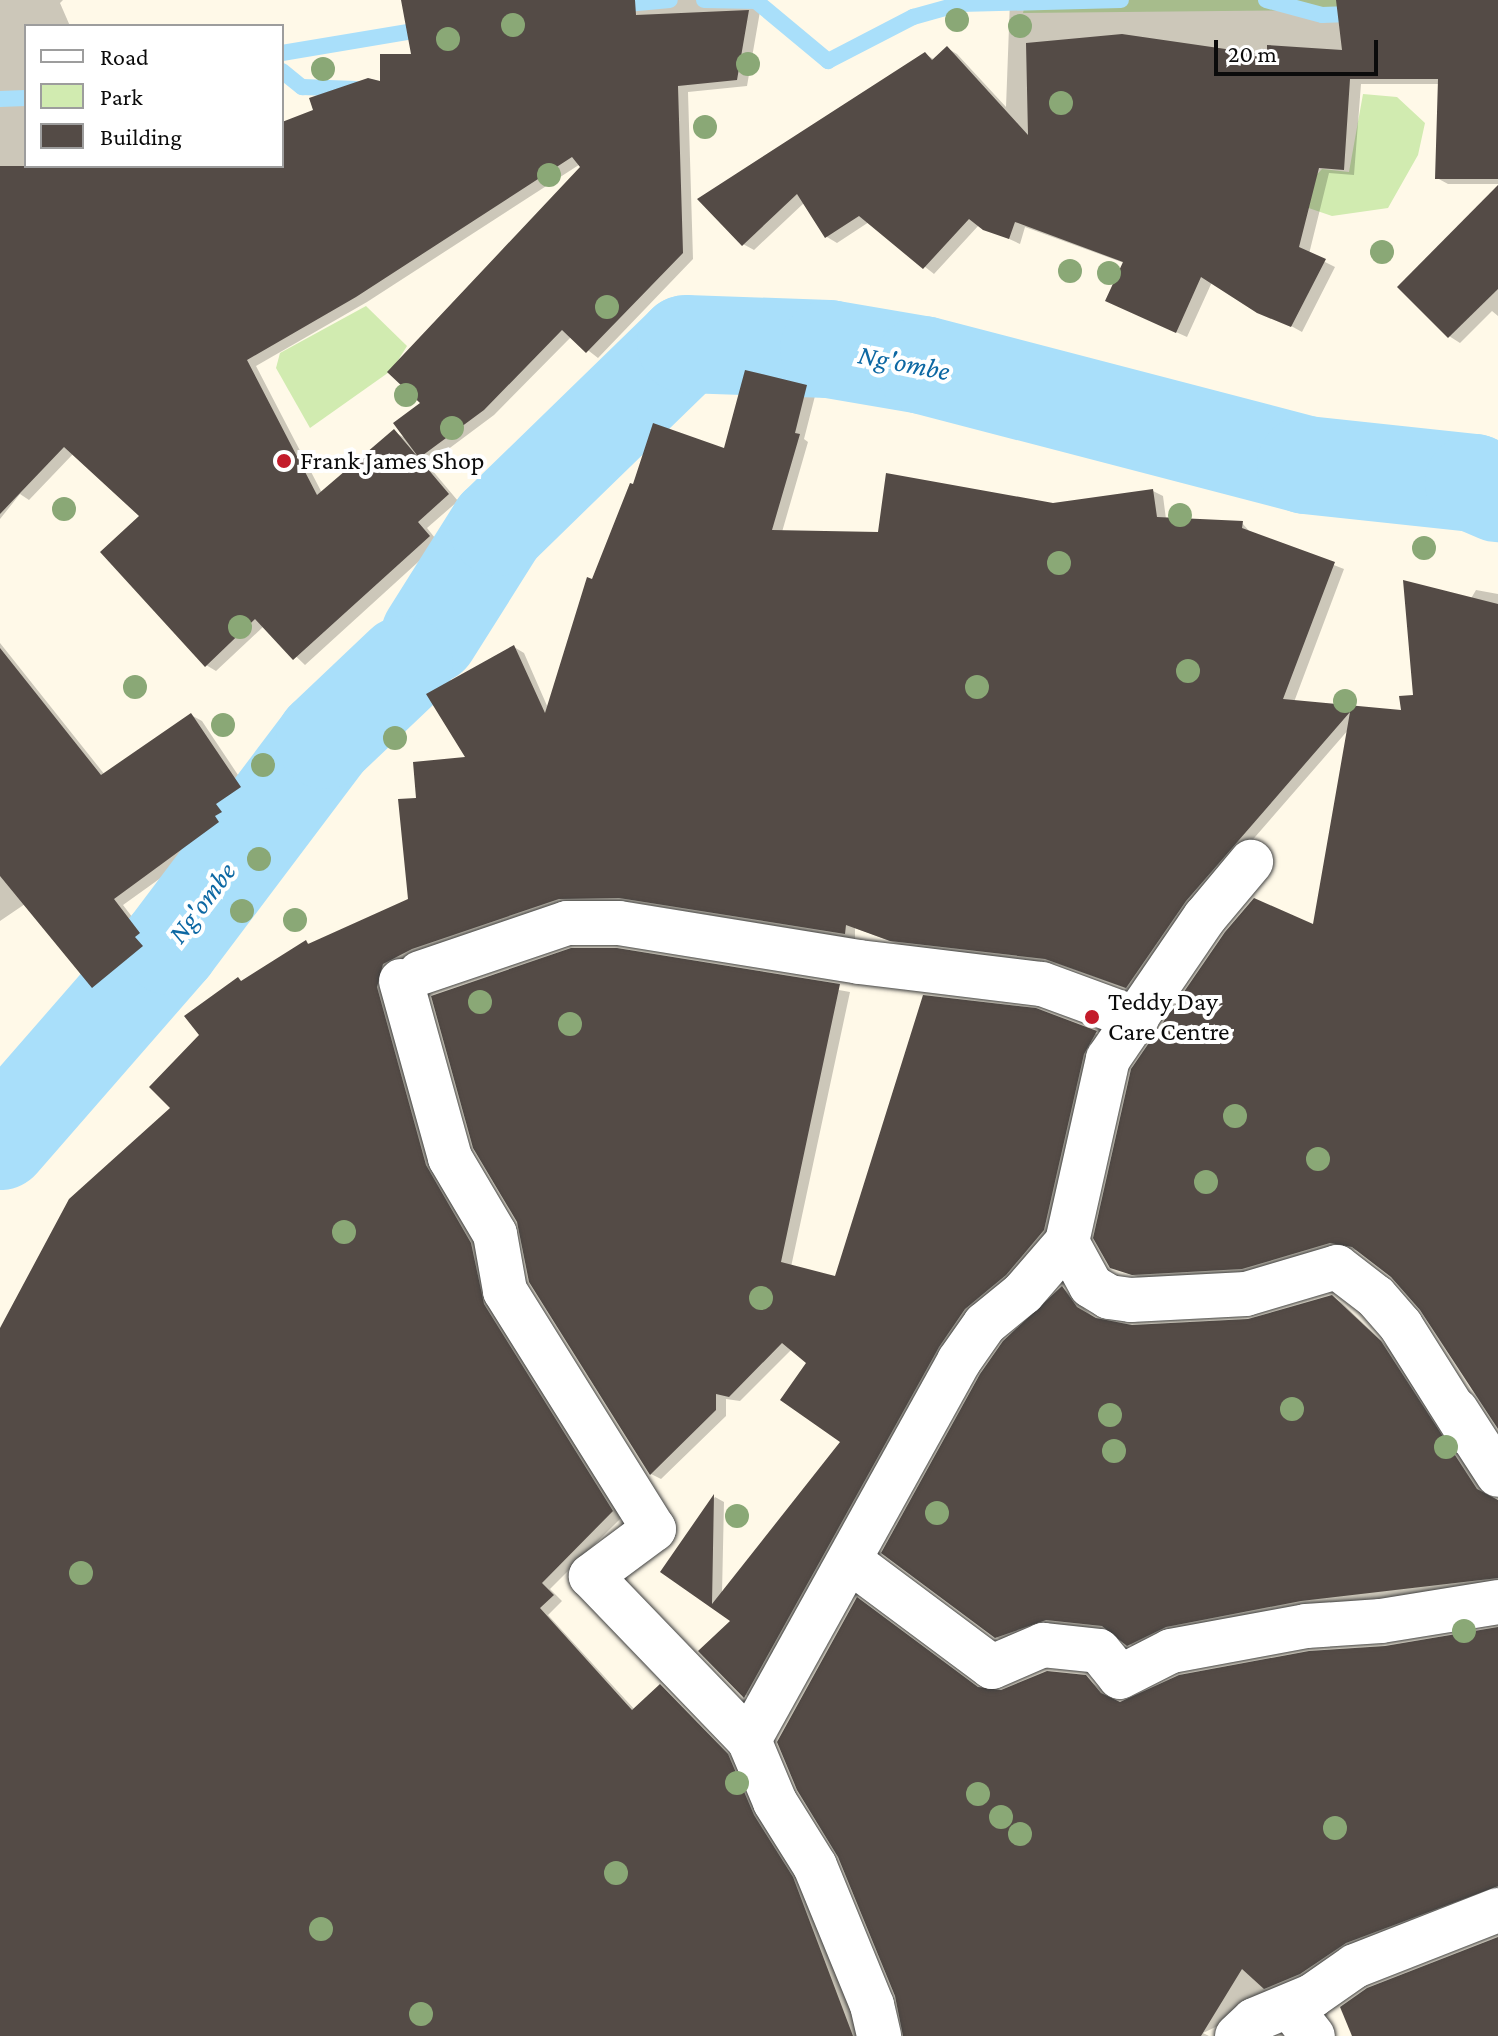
<!DOCTYPE html>
<style>
body{margin:0}
#map{position:relative;width:1498px;height:2036px;overflow:hidden;background:#fff9e8;font-family:"Crimson Pro",serif}
div>[style]{position:absolute}
.green>*{inset:0;background:#d1ebb0}
.shadow>*{inset:0;background:#0003}
.stream>*{height:16px;margin:-8px;padding:0 8px;transform-origin:8px;border-radius:8px;background:#a9dffa}
.river>*{height:98px;margin:-49px;padding:0 49px;transform-origin:49px;border-radius:49px;background:#a9dffa}
.building>*{inset:0;background:#544b46}
.roads{filter:drop-shadow(0 0 2px #3e3e3e) drop-shadow(0 0 2px #3e3e3e)}
.minor>*{height:44px;margin:-22px;padding:0 22px;transform-origin:22px;border-radius:22px;background:#fff}
.trees>*{width:24px;height:24px;margin:-12px;border-radius:50%;background:#8aa876}
.dots>*{width:22px;height:22px;translate:-50% -50%;box-sizing:border-box;border:4px solid #fff;border-radius:50%}
span{translate:-50% -50%;white-space:nowrap;text-align:center;line-height:1.15;-webkit-text-stroke:8px #fff;paint-order:stroke}
.poi-label{font-size:26px;color:#0b0b0b}
.left{translate:0 -50%;text-align:left}
.water-label{font-size:28px;color:#0d68a3;font-style:italic}
.legend{position:absolute;left:24px;top:24px;width:260px;height:144px;box-sizing:border-box;background:#fff;border:2px solid #9d9d9d;margin:0;padding:10px 14px;list-style:none;font-size:24px;color:#0b0b0b}
.legend li{display:flex;align-items:center;gap:16px;height:40px}
.legend b{width:40px;border:2px solid #9d9d9d}
.scale{position:absolute;left:1214px;top:40px;width:164px;height:36px;box-sizing:border-box;border:4px solid #0b0b0b;border-top:0;padding-left:10px;font-size:24px;line-height:28px;white-space:nowrap;color:#0b0b0b;-webkit-text-stroke:6px #fff;paint-order:stroke}
</style>
<div id="map">
<div class="green">
<div style="clip-path:polygon(1026px 0,1498px 0,1498px 8px,1023px 13px)"></div>
<div style="clip-path:polygon(1363px 94px,1397px 97px,1425px 123px,1418px 155px,1388px 208px,1332px 216px,1291px 202px,1322px 169px,1349px 172px)"></div>
<div style="clip-path:polygon(366px 306px,407px 346px,392px 370px,310px 428px,276px 368px,280px 353px)"></div>
</div>
<div class="shadow">
<div style="clip-path:polygon(evenodd,0 0,63px 0,60px 3px,70px 26px,26px 26px,26px 166px,282px 166px,282px 124px,382px 84px,414px 56px,403px 0,762px 0,747px 86px,688px 92px,693px 259px,598px 358px,571px 337px,494px 415px,431px 462px,421px 457px,458px 501px,427px 528px,439px 543px,305px 665px,264px 626px,216px 671px,206px 665px,142px 516px,74px 453px,29px 500px,20px 494px,0 519px,0 0,585px 161px,423px 403px,409px 440px,394px 432px,322px 493px,256px 366px,367px 302px,585px 161px)"></div>
<div style="clip-path:polygon(1010px 0,1498px 0,1498px 184px,1448px 184px,1437px 178px,1440px 84px,1361px 84px,1354px 175px,1329px 173px,1309px 254px,1335px 267px,1302px 332px,1212px 282px,1187px 337px,1118px 306px,1124px 263px,1025px 227px,1020px 244px,979px 225px,934px 274px,869px 222px,837px 243px,827px 237px,805px 202px,754px 250px,743px 244px,925px 54px,935px 60px,947px 48px,957px 54px,1006px 107px)"></div>
<div style="clip-path:polygon(1498px 188px,1498px 316px,1492px 311px,1460px 343px,1449px 336px)"></div>
<div style="clip-path:polygon(806px 387px,816px 392px,804px 439px,808px 442px,782px 532px,879px 534px,1153px 491px,1163px 496px,1166px 519px,1242px 523px,1251px 533px,1344px 569px,1294px 702px,1403px 713px,1476px 590px,1498px 594px,1498px 1426px,1424px 1311px,1393px 1276px,1360px 1251px,1341px 1247px,1253px 1274px,1143px 1279px,1111px 1267px,1314px 927px,1349px 729px,1195px 906px,1136px 992px,1057px 964px,901px 945px,855px 928px,855px 939px,631px 902px,570px 904px,394px 968px,480px 1250px,622px 1517px,550px 1589px,562px 1601px,548px 1615px,635px 1710px,661px 1687px,737px 1762px,802px 1885px,861px 2036px,0 2036px,0 1332px,173px 1108px,201px 1035px,243px 982px,306px 942px,311px 945px,410px 900px,418px 800px,469px 759px,514px 647px,524px 653px,548px 708px,593px 581px,726px 450px)"></div>
<div style="clip-path:polygon(0 643px,105px 775px,191px 715px,202px 721px,250px 793px,225px 811px,231px 818px,224px 823px,229px 829px,123px 905px,149px 939px,145px 944px,152px 953px,104px 993px,25px 904px,0 921px)"></div>
<div style="clip-path:polygon(617px 950px,850px 992px,791px 1267px,836px 1279px,1036px 1010px,1106px 1038px,1054px 1236px,754px 1702px,700px 1651px,733px 1621px,663px 1572px,715px 1497px,724px 1502px,722px 1594px,843px 1442px,809px 1363px,792px 1349px,740px 1401px,726px 1399px,726px 1416px,661px 1479px,651px 1474px)"></div>
<div style="clip-path:polygon(1063px 1288px,1096px 1320px,1132px 1327px,1248px 1321px,1332px 1297px,1342px 1303px,1390px 1349px,1487px 1496px,1498px 1502px,1498px 1583px,1138px 1650px,1110px 1630px,1057px 1625px,1007px 1643px,996px 1637px)"></div>
<div style="clip-path:polygon(1498px 1629px,1498px 1892px,1203px 2033px,1209px 2036px,903px 2036px,980px 1690px,1001px 1692px,1085px 1677px,1120px 1704px)"></div>
</div>
<div class="stream">
<div style="left:704px;top:0;width:52px;rotate:1.1deg"></div>
<div style="left:756px;top:1px;width:94px;rotate:39.8deg"></div>
<div style="left:828px;top:61px;width:96px;rotate:-27.4deg"></div>
<div style="left:913px;top:17px;width:49px;rotate:-15.5deg"></div>
<div style="left:960px;top:4px;width:161px;rotate:-1.4deg"></div>
<div style="left:1266px;top:0;width:58px;rotate:15deg"></div>
<div style="left:1322px;top:15px;width:35px;rotate:-2deg"></div>
<div style="left:616px;top:5px;width:54px;rotate:-5.3deg"></div>
<div style="left:282px;top:53px;width:146px;rotate:-9.5deg"></div>
<div style="left:282px;top:71px;width:26px;rotate:39deg"></div>
<div style="left:302px;top:87px;width:54px;rotate:2.1deg"></div>
<div style="left:0;top:99px;width:26px;rotate:-2deg"></div>
</div>
<div class="river">
<div style="left:430px;top:635px;width:128px;rotate:-57.8deg"></div>
<div style="left:498px;top:527px;width:262px;rotate:-44.2deg"></div>
<div style="left:686px;top:344px;width:143px;rotate:2deg"></div>
<div style="left:829px;top:349px;width:95px;rotate:9.7deg"></div>
<div style="left:923px;top:365px;width:396px;rotate:14.6deg"></div>
<div style="left:1306px;top:465px;width:169px;rotate:6.1deg"></div>
<div style="left:1474px;top:483px;width:26px;rotate:23deg"></div>
<div style="left:0;top:1141px;width:259px;rotate:-48.9deg"></div>
<div style="left:170px;top:946px;width:258px;rotate:-53deg"></div>
<div style="left:325px;top:740px;width:109px;rotate:-43.5deg"></div>
</div>
<div class="building">
<div style="clip-path:polygon(401px 0,635px 0,636px 15px,749px 10px,737px 80px,678px 86px,683px 253px,586px 353px,562px 330px,484px 410px,419px 458px,393px 423px,420px 403px,387px 372px,580px 167px,572px 157px,356px 297px,247px 360px,317px 495px,394px 429px,449px 494px,418px 522px,430px 536px,293px 660px,255px 619px,205px 667px,100px 552px,139px 516px,64px 447px,0 514px,0 166px,282px 166px,282px 122px,313px 110px,309px 98px,368px 78px,380px 81px,380px 54px,411px 54px)"></div>
<div style="clip-path:polygon(1336px 0,1498px 0,1498px 179px,1435px 179px,1438px 79px,1350px 79px,1344px 170px,1319px 168px,1299px 247px,1326px 259px,1291px 327px,1257px 313px,1201px 277px,1176px 333px,1105px 301px,1123px 262px,1015px 222px,1009px 239px,983px 230px,969px 219px,923px 269px,859px 216px,825px 238px,797px 194px,742px 246px,697px 199px,925px 52px,932px 60px,947px 46px,1028px 135px,1026px 43px,1122px 34px,1267px 55px,1267px 45px,1342px 50px)"></div>
<div style="clip-path:polygon(1498px 185px,1498px 289px,1448px 338px,1397px 287px)"></div>
<div style="clip-path:polygon(745px 370px,807px 385px,795px 433px,800px 434px,772px 530px,878px 532px,886px 473px,1053px 503px,1153px 489px,1157px 517px,1243px 521px,1242px 528px,1335px 562px,1283px 699px,1401px 710px,1399px 696px,1413px 695px,1403px 580px,1498px 604px,1498px 1429px,1420px 1310px,1391px 1277px,1352px 1247px,1330px 1243px,1242px 1269px,1132px 1275px,1110px 1268px,1093px 1238px,1131px 1069px,1225px 932px,1254px 898px,1313px 924px,1350px 712px,1186px 901px,1126px 988px,1045px 959px,890px 941px,846px 925px,845px 934px,619px 898px,559px 899px,412px 949px,383px 964px,377px 987px,426px 1165px,471px 1243px,484px 1304px,613px 1511px,542px 1583px,554px 1595px,540px 1608px,632px 1710px,660px 1684px,728px 1754px,754px 1815px,793px 1877px,853px 2036px,0 2036px,0 1328px,69px 1199px,170px 1108px,149px 1087px,199px 1035px,184px 1016px,238px 977px,241px 981px,306px 940px,308px 944px,408px 899px,398px 799px,416px 798px,413px 762px,465px 757px,426px 694px,514px 645px,545px 713px,587px 577px,592px 579px,630px 483px,633px 484px,653px 423px,724px 448px)"></div>
<div style="clip-path:polygon(0 648px,101px 775px,191px 713px,241px 787px,216px 804px,222px 812px,215px 816px,219px 822px,114px 899px,140px 933px,135px 937px,143px 946px,92px 988px,0 876px)"></div>
<div style="clip-path:polygon(571px 948px,617px 948px,840px 984px,781px 1262px,835px 1276px,923px 995px,1036px 1008px,1097px 1031px,1084px 1054px,1044px 1230px,1006px 1275px,965px 1309px,939px 1347px,744px 1698px,698px 1651px,730px 1621px,660px 1572px,714px 1494px,712px 1604px,840px 1442px,780px 1400px,806px 1363px,782px 1343px,729px 1397px,716px 1394px,716px 1410px,650px 1475px,529px 1282px,517px 1222px,473px 1148px,431px 996px)"></div>
<div style="clip-path:polygon(1062px 1286px,1077px 1307px,1096px 1318px,1132px 1325px,1248px 1319px,1332px 1295px,1381px 1341px,1477px 1489px,1498px 1500px,1498px 1578px,1301px 1601px,1166px 1627px,1127px 1646px,1102px 1626px,1046px 1620px,995px 1638px,881px 1553px,980px 1374px,1003px 1341px)"></div>
<div style="clip-path:polygon(857px 1597px,978px 1687px,1001px 1690px,1047px 1671px,1086px 1675px,1101px 1693px,1120px 1702px,1179px 1675px,1309px 1651px,1385px 1646px,1498px 1627px,1498px 1886px,1346px 1943px,1300px 1974px,1264px 1989px,1242px 1969px,1201px 2036px,903px 2036px,895px 1996px,838px 1857px,797px 1790px,777px 1742px)"></div>
<div style="clip-path:polygon(1498px 1937px,1498px 2036px,1352px 2036px,1340px 2007px,1367px 1988px)"></div>
</div>
<div class="roads">
<div class="minor">
<div style="left:420px;top:973px;width:155px;rotate:-18.8deg"></div>
<div style="left:567px;top:923px;width:52px"></div>
<div style="left:619px;top:923px;width:243px;rotate:9.2deg"></div>
<div style="left:859px;top:962px;width:184px;rotate:6.9deg"></div>
<div style="left:1042px;top:984px;width:101px;rotate:20.2deg"></div>
<div style="left:401px;top:981px;width:184px;rotate:74.5deg"></div>
<div style="left:450px;top:1158px;width:88px;rotate:59.4deg"></div>
<div style="left:495px;top:1234px;width:58px;rotate:80deg"></div>
<div style="left:505px;top:1291px;width:281px;rotate:58deg"></div>
<div style="left:654px;top:1529px;width:79px;rotate:143.3deg"></div>
<div style="left:591px;top:1576px;width:228px;rotate:46.1deg"></div>
<div style="left:749px;top:1740px;width:67px;rotate:67.2deg"></div>
<div style="left:775px;top:1802px;width:75px;rotate:58deg"></div>
<div style="left:815px;top:1866px;width:150px;rotate:67.7deg"></div>
<div style="left:872px;top:2005px;width:32px;rotate:77deg"></div>
<div style="left:1067px;top:1242px;width:50px;rotate:61.4deg"></div>
<div style="left:1091px;top:1286px;width:21px;rotate:31deg"></div>
<div style="left:1109px;top:1297px;width:22px;rotate:8deg"></div>
<div style="left:1131px;top:1300px;width:115px;rotate:-3deg"></div>
<div style="left:1246px;top:1294px;width:95px;rotate:-16.5deg"></div>
<div style="left:1337px;top:1267px;width:49px;rotate:37.6deg"></div>
<div style="left:1376px;top:1297px;width:38px;rotate:49deg"></div>
<div style="left:1401px;top:1326px;width:128px;rotate:57.8deg"></div>
<div style="left:1456px;top:1410px;width:77px;rotate:57.1deg"></div>
<div style="left:850px;top:1561px;width:177px;rotate:36.7deg"></div>
<div style="left:992px;top:1667px;width:56px;rotate:-23.3deg"></div>
<div style="left:1043px;top:1645px;width:56px;rotate:6.1deg"></div>
<div style="left:1099px;top:1651px;width:33px;rotate:51deg"></div>
<div style="left:1120px;top:1677px;width:57px;rotate:-27deg"></div>
<div style="left:1171px;top:1651px;width:137px;rotate:-10.5deg"></div>
<div style="left:1306px;top:1626px;width:75px;rotate:-3.8deg"></div>
<div style="left:1381px;top:1621px;width:119px;rotate:-9.2deg"></div>
<div style="left:749px;top:1740px;width:433px;rotate:-61deg"></div>
<div style="left:959px;top:1361px;width:45px;rotate:-54.9deg"></div>
<div style="left:985px;top:1324px;width:49px;rotate:-39.2deg"></div>
<div style="left:1023px;top:1293px;width:67px;rotate:-49.2deg"></div>
<div style="left:1067px;top:1242px;width:188px;rotate:-77.4deg"></div>
<div style="left:1108px;top:1059px;width:172px;rotate:-55.7deg"></div>
<div style="left:1205px;top:917px;width:72px;rotate:-50.1deg"></div>
<div style="left:1290px;top:2007px;width:37px;rotate:52deg"></div>
<div style="left:1237px;top:2036px;width:23px;rotate:-43deg"></div>
<div style="left:1254px;top:2020px;width:63px;rotate:-22.5deg"></div>
<div style="left:1312px;top:1996px;width:52px;rotate:-34.9deg"></div>
<div style="left:1355px;top:1966px;width:154px;rotate:-21.4deg"></div>
</div>
</div>
<div class="trees">
<div style="left:957px;top:20px"></div>
<div style="left:513px;top:25px"></div>
<div style="left:1020px;top:26px"></div>
<div style="left:448px;top:39px"></div>
<div style="left:748px;top:64px"></div>
<div style="left:323px;top:69px"></div>
<div style="left:1061px;top:103px"></div>
<div style="left:705px;top:127px"></div>
<div style="left:549px;top:175px"></div>
<div style="left:1382px;top:252px"></div>
<div style="left:1070px;top:271px"></div>
<div style="left:1109px;top:273px"></div>
<div style="left:607px;top:307px"></div>
<div style="left:406px;top:395px"></div>
<div style="left:452px;top:428px"></div>
<div style="left:64px;top:509px"></div>
<div style="left:1180px;top:515px"></div>
<div style="left:1424px;top:548px"></div>
<div style="left:1059px;top:563px"></div>
<div style="left:240px;top:627px"></div>
<div style="left:1188px;top:671px"></div>
<div style="left:135px;top:687px"></div>
<div style="left:977px;top:687px"></div>
<div style="left:1345px;top:701px"></div>
<div style="left:223px;top:725px"></div>
<div style="left:395px;top:738px"></div>
<div style="left:263px;top:765px"></div>
<div style="left:259px;top:859px"></div>
<div style="left:242px;top:911px"></div>
<div style="left:295px;top:920px"></div>
<div style="left:480px;top:1002px"></div>
<div style="left:570px;top:1024px"></div>
<div style="left:1235px;top:1116px"></div>
<div style="left:1318px;top:1159px"></div>
<div style="left:1206px;top:1182px"></div>
<div style="left:344px;top:1232px"></div>
<div style="left:761px;top:1298px"></div>
<div style="left:1292px;top:1409px"></div>
<div style="left:1110px;top:1415px"></div>
<div style="left:1446px;top:1447px"></div>
<div style="left:1114px;top:1451px"></div>
<div style="left:937px;top:1513px"></div>
<div style="left:737px;top:1516px"></div>
<div style="left:81px;top:1573px"></div>
<div style="left:1464px;top:1631px"></div>
<div style="left:737px;top:1783px"></div>
<div style="left:978px;top:1794px"></div>
<div style="left:1001px;top:1817px"></div>
<div style="left:1335px;top:1828px"></div>
<div style="left:1020px;top:1834px"></div>
<div style="left:616px;top:1873px"></div>
<div style="left:321px;top:1929px"></div>
<div style="left:421px;top:2014px"></div>
</div>
<div class="dots">
<div style="left:284px;top:461px;background:#c31b2a"></div>
<div style="left:1092px;top:1017px;background:#c31b2a"></div>
</div>
<div class="poi-label">
<span class="left" style="left:300px;top:461px">Frank James Shop</span>
<span class="left" style="left:1108px;top:1017px">Teddy Day<br>Care Centre</span>
</div>
<div class="water-label">
<span style="left:904px;top:363px;rotate:11deg">Ng'ombe</span>
<span style="left:202px;top:903px;rotate:-53deg">Ng'ombe</span>
</div>
<ul class="legend">
<li><b style="height:10px;background:#fff"></b>Road</li>
<li><b style="height:22px;background:#d1ebb0"></b>Park</li>
<li><b style="height:22px;background:#544b46"></b>Building</li>
</ul>
<div class="scale">20 m</div>
</div>
